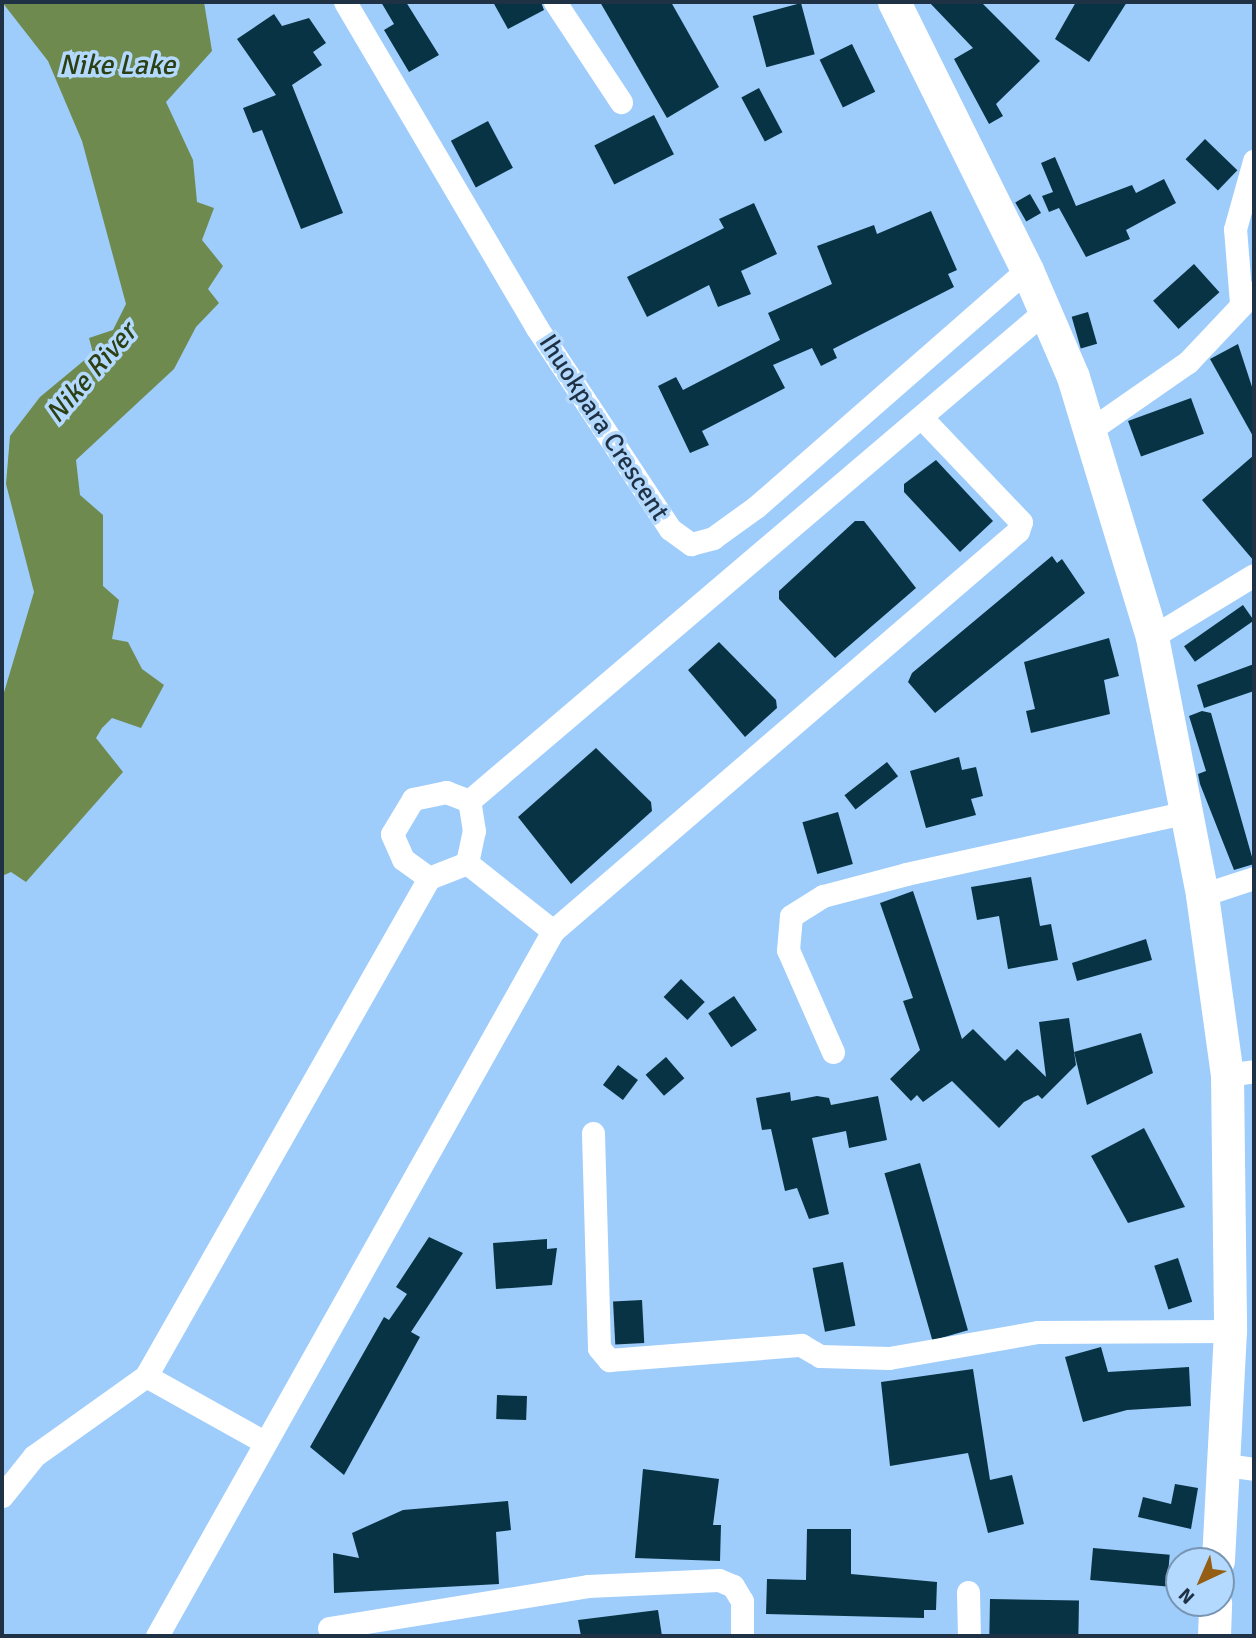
<!DOCTYPE html>
<style>
body{margin:0}
#map{position:relative;width:1256px;height:1638px;overflow:hidden;background:#9eccfb;font-family:Signika,sans-serif}
div>[style]{position:absolute}
.water>*{inset:0;background:#6f8a4f}
.building>*{inset:0;background:#083344;transform-origin:0 0}
.street>*{height:23px;margin:-11.5px;padding:0 11.5px;transform-origin:11.5px;border-radius:11.5px;background:#fff}
.secondary>*{height:33px;margin:-16.5px;padding:0 16.5px;transform-origin:16.5px;border-radius:16.5px;background:#fff}
span{translate:-50% -50%;white-space:nowrap;text-align:center;line-height:1.15;-webkit-text-stroke:7px #b4d9fe;paint-order:stroke}
.street-label{font-size:26px;color:#1f3144}
.water-label{font-size:28px;color:#2d4013;font-style:italic}
.frame{position:absolute;inset:0;border:4px solid #1f3144;pointer-events:none}
.north{position:absolute;left:1165px;top:1547px;width:70px;height:70px;box-sizing:border-box;background:#b4d9fe;border:2px solid #7896b4;border-radius:50%;rotate:224deg;font-size:19px;font-weight:700;line-height:28px;text-align:center;color:#1f3144}
.north::after{content:'';display:block;margin:auto;width:24px;height:32px;background:#945f15;clip-path:polygon(50% 0,100% 100%,50% 72%,0 100%)}
</style>
<div id="map">
<div class="water">
<div style="clip-path:polygon(2px 2px,204px 2px,212px 51px,166px 102px,193px 160px,197px 202px,214px 208px,202px 240px,223px 266px,208px 289px,219px 303px,196px 327px,174px 369px,76px 460px,80px 495px,103px 515px,103px 586px,119px 600px,112px 639px,128px 642px,142px 669px,164px 685px,141px 728px,112px 718px,102px 728px,96px 738px,123px 772px,26px 882px,11px 872px,2px 876px,2px 699px,34px 592px,6px 484px,10px 436px,40px 397px,93px 353px,89px 338px,113px 330px,126px 304px,82px 141px,48px 61px)"></div>
</div>
<div class="building">
<div style="clip-path:polygon(381px 2px,406px 2px,439px 55px,409px 72px,384px 30px,394px 24px)"></div>
<div style="clip-path:polygon(493px 2px,541px 2px,544px 10px,508px 29px)"></div>
<div style="clip-path:polygon(600px 2px,671px 2px,719px 87px,667px 118px)"></div>
<div style="clip-path:polygon(929px 2px,981px 2px,1040px 61px,996px 104px,1003px 116px,989px 124px,954px 59px,973px 48px)"></div>
<div style="clip-path:polygon(1076px 2px,1127px 2px,1089px 62px,1055px 39px)"></div>
<div style="left:801px;top:3px;width:53px;height:50px;rotate:75deg"></div>
<div style="clip-path:polygon(274px 14px,282px 26px,309px 18px,326px 43px,313px 52px,322px 65px,292px 85px,343px 213px,301px 229px,262px 130px,253px 133px,243px 108px,276px 95px,237px 39px)"></div>
<div style="left:852px;top:44px;width:53px;height:36px;rotate:64deg"></div>
<div style="left:759px;top:88px;width:50px;height:20px;rotate:62deg"></div>
<div style="left:654px;top:115px;width:44px;height:67px;rotate:63deg"></div>
<div style="left:488px;top:121px;width:53px;height:42px;rotate:62deg"></div>
<div style="left:1205px;top:139px;width:45px;height:28px;rotate:44deg"></div>
<div style="clip-path:polygon(1055px 157px,1076px 206px,1132px 185px,1136px 193px,1164px 179px,1176px 203px,1126px 230px,1130px 239px,1086px 257px,1059px 208px,1049px 212px,1042px 196px,1053px 192px,1041px 163px)"></div>
<div style="left:1030px;top:194px;width:22px;height:17px;rotate:60deg"></div>
<div style="clip-path:polygon(754px 203px,777px 254px,741px 271px,751px 294px,718px 307px,709px 285px,647px 317px,627px 277px,724px 228px,719px 219px)"></div>
<div style="clip-path:polygon(931px 211px,957px 270px,948px 274px,954px 287px,833px 349px,837px 358px,821px 366px,812px 348px,773px 365px,785px 388px,702px 431px,709px 445px,690px 453px,658px 386px,676px 377px,683px 390px,780px 340px,768px 313px,832px 284px,817px 246px,874px 225px,877px 234px)"></div>
<div style="left:1194px;top:264px;width:38px;height:55px;rotate:48deg"></div>
<div style="left:1088px;top:312px;width:33px;height:17px;rotate:74deg"></div>
<div style="clip-path:polygon(1238px 344px,1254px 393px,1254px 438px,1210px 359px)"></div>
<div style="left:1191px;top:398px;width:38px;height:67px;rotate:70deg"></div>
<div style="clip-path:polygon(1254px 455px,1254px 561px,1202px 500px)"></div>
<div style="clip-path:polygon(936px 460px,993px 521px,960px 552px,904px 492px,904px 484px)"></div>
<div style="clip-path:polygon(855px 521px,864px 521px,916px 588px,835px 658px,779px 599px,779px 591px)"></div>
<div style="clip-path:polygon(1052px 556px,1057px 563px,1062px 559px,1085px 593px,935px 713px,908px 682px,912px 673px)"></div>
<div style="left:1243px;top:605px;width:19px;height:72px;rotate:55deg"></div>
<div style="clip-path:polygon(1109px 638px,1119px 676px,1104px 680px,1110px 714px,1031px 733px,1026px 711px,1035px 709px,1024px 662px)"></div>
<div style="clip-path:polygon(719px 642px,776px 700px,777px 708px,745px 737px,688px 670px)"></div>
<div style="clip-path:polygon(1254px 664px,1254px 691px,1204px 708px,1197px 685px)"></div>
<div style="clip-path:polygon(1202px 711px,1211px 713px,1254px 864px,1234px 870px,1200px 784px,1198px 774px,1206px 771px,1189px 716px)"></div>
<div style="clip-path:polygon(596px 748px,651px 802px,652px 811px,571px 884px,518px 817px)"></div>
<div style="clip-path:polygon(959px 757px,962px 770px,976px 767px,983px 796px,971px 799px,976px 815px,926px 828px,910px 771px)"></div>
<div style="left:887px;top:762px;width:18px;height:54px;rotate:52deg"></div>
<div style="left:838px;top:812px;width:54px;height:37px;rotate:74deg"></div>
<div style="clip-path:polygon(1031px 877px,1040px 926px,1051px 924px,1058px 960px,1008px 969px,999px 916px,977px 920px,971px 887px)"></div>
<div style="clip-path:polygon(913px 891px,962px 1039px,973px 1029px,1005px 1061px,1017px 1049px,1046px 1077px,1039px 1022px,1069px 1018px,1076px 1065px,1042px 1099px,1038px 1095px,1024px 1102px,999px 1128px,952px 1081px,923px 1102px,917px 1095px,911px 1101px,890px 1079px,920px 1050px,903px 1001px,913px 998px,880px 903px)"></div>
<div style="clip-path:polygon(1146px 939px,1152px 960px,1077px 981px,1072px 963px)"></div>
<div style="left:681px;top:979px;width:33px;height:25px;rotate:44deg"></div>
<div style="left:734px;top:996px;width:41px;height:31px;rotate:56deg"></div>
<div style="clip-path:polygon(1141px 1033px,1153px 1073px,1087px 1105px,1074px 1052px)"></div>
<div style="left:666px;top:1057px;width:28px;height:27px;rotate:49deg"></div>
<div style="left:618px;top:1065px;width:25px;height:25px;rotate:37deg"></div>
<div style="clip-path:polygon(790px 1092px,791px 1101px,817px 1096px,829px 1098px,831px 1105px,878px 1096px,887px 1140px,849px 1148px,846px 1131px,812px 1138px,829px 1214px,809px 1219px,797px 1188px,785px 1191px,771px 1129px,762px 1130px,756px 1098px)"></div>
<div style="clip-path:polygon(1144px 1128px,1185px 1207px,1128px 1223px,1091px 1156px)"></div>
<div style="left:920px;top:1163px;width:174px;height:37px;rotate:74deg"></div>
<div style="clip-path:polygon(429px 1237px,463px 1253px,411px 1332px,420px 1337px,344px 1475px,310px 1447px,384px 1317px,389px 1320px,407px 1294px,396px 1287px)"></div>
<div style="clip-path:polygon(547px 1239px,547px 1249px,557px 1248px,552px 1285px,496px 1289px,493px 1243px)"></div>
<div style="left:1178px;top:1258px;width:46px;height:25px;rotate:72deg"></div>
<div style="left:843px;top:1262px;width:65px;height:31px;rotate:79deg"></div>
<div style="left:642px;top:1300px;width:43px;height:29px;rotate:87deg"></div>
<div style="clip-path:polygon(1101px 1347px,1108px 1372px,1189px 1367px,1191px 1406px,1127px 1410px,1083px 1422px,1065px 1357px)"></div>
<div style="clip-path:polygon(973px 1369px,990px 1480px,1012px 1475px,1024px 1524px,988px 1533px,968px 1453px,890px 1466px,881px 1382px)"></div>
<div style="left:497px;top:1395px;width:30px;height:24px;rotate:2deg"></div>
<div style="clip-path:polygon(643px 1469px,719px 1479px,713px 1525px,721px 1525px,720px 1561px,635px 1558px)"></div>
<div style="clip-path:polygon(1175px 1484px,1198px 1488px,1191px 1529px,1138px 1517px,1143px 1497px,1171px 1504px)"></div>
<div style="clip-path:polygon(508px 1501px,511px 1530px,496px 1532px,499px 1584px,334px 1593px,333px 1553px,359px 1558px,352px 1533px,403px 1510px)"></div>
<div style="clip-path:polygon(807px 1529px,851px 1529px,851px 1574px,937px 1582px,936px 1610px,924px 1610px,924px 1618px,766px 1614px,767px 1579px,806px 1580px)"></div>
<div style="left:1093px;top:1548px;width:77px;height:32px;rotate:5deg"></div>
<div style="left:990px;top:1599px;width:89px;height:37px;rotate:1deg"></div>
<div style="clip-path:polygon(658px 1610px,662px 1636px,581px 1636px,578px 1620px)"></div>
</div>
<div class="street">
<div style="left:345px;top:2px;width:378px;rotate:59.5deg"></div>
<div style="left:537px;top:328px;width:241px;rotate:56.5deg"></div>
<div style="left:670px;top:529px;width:26px;rotate:36deg"></div>
<div style="left:691px;top:544px;width:23px;rotate:-15deg"></div>
<div style="left:713px;top:538px;width:53px;rotate:-35.8deg"></div>
<div style="left:756px;top:507px;width:360px;rotate:-41.2deg"></div>
<div style="left:555px;top:2px;width:120px;rotate:56.6deg"></div>
<div style="left:1241px;top:303px;width:74px;rotate:-94.6deg"></div>
<div style="left:1235px;top:229px;width:71px;rotate:-74.4deg"></div>
<div style="left:1093px;top:428px;width:116px;rotate:-34.8deg"></div>
<div style="left:1188px;top:362px;width:96px;rotate:-46.7deg"></div>
<div style="left:1152px;top:637px;width:119px;rotate:-31.3deg"></div>
<div style="left:429px;top:878px;width:32px;rotate:-144deg"></div>
<div style="left:403px;top:859px;width:27px;rotate:-114deg"></div>
<div style="left:392px;top:834px;width:41px;rotate:-59deg"></div>
<div style="left:413px;top:799px;width:34px;rotate:-12deg"></div>
<div style="left:446px;top:792px;width:25px;rotate:21deg"></div>
<div style="left:1202px;top:895px;width:55px;rotate:-18.1deg"></div>
<div style="left:553px;top:931px;width:110px;rotate:-141.7deg"></div>
<div style="left:467px;top:863px;width:33px;rotate:-78deg"></div>
<div style="left:474px;top:831px;width:30px;rotate:-99deg"></div>
<div style="left:469px;top:801px;width:756px;rotate:-40.39deg"></div>
<div style="left:833px;top:1052px;width:111px;rotate:-113.8deg"></div>
<div style="left:788px;top:950px;width:34px;rotate:-85deg"></div>
<div style="left:791px;top:916px;width:38px;rotate:-32deg"></div>
<div style="left:823px;top:896px;width:86px;rotate:-14.8deg"></div>
<div style="left:906px;top:874px;width:284px;rotate:-12.4deg"></div>
<div style="left:1227px;top:1075px;width:27px;rotate:-8deg"></div>
<div style="left:593px;top:1133px;width:215px;rotate:88.4deg"></div>
<div style="left:599px;top:1348px;width:16px;rotate:50deg"></div>
<div style="left:609px;top:1360px;width:193px;rotate:-4.5deg"></div>
<div style="left:801px;top:1345px;width:22px;rotate:30deg"></div>
<div style="left:820px;top:1356px;width:69px;rotate:1.7deg"></div>
<div style="left:889px;top:1358px;width:151px;rotate:-9.9deg"></div>
<div style="left:1038px;top:1332px;width:192px;rotate:-0.3deg"></div>
<div style="left:146px;top:1376px;width:135px;rotate:29.2deg"></div>
<div style="left:1226px;top:1465px;width:28px;rotate:8deg"></div>
<div style="left:2px;top:1496px;width:51px;rotate:-51.3deg"></div>
<div style="left:34px;top:1456px;width:138px;rotate:-35.5deg"></div>
<div style="left:146px;top:1376px;width:573px;rotate:-60.39deg"></div>
<div style="left:429px;top:878px;width:41px;rotate:-21.5deg"></div>
<div style="left:968px;top:1592px;width:44px;rotate:88.7deg"></div>
<div style="left:329px;top:1628px;width:262px;rotate:-9.2deg"></div>
<div style="left:588px;top:1586px;width:131px;rotate:-2.6deg"></div>
<div style="left:719px;top:1580px;width:15px;rotate:23deg"></div>
<div style="left:733px;top:1586px;width:17px;rotate:59deg"></div>
<div style="left:742px;top:1601px;width:35px;rotate:90deg"></div>
<div style="left:157px;top:1636px;width:809px;rotate:-60.68deg"></div>
<div style="left:553px;top:931px;width:613px;rotate:-40.7deg"></div>
<div style="left:1018px;top:531px;width:9px;rotate:-72deg"></div>
<div style="left:1021px;top:522px;width:144px;rotate:-133.6deg"></div>
</div>
<div class="secondary">
<div style="left:894px;top:2px;width:299px;rotate:63.6deg"></div>
<div style="left:1027px;top:270px;width:116px;rotate:66.7deg"></div>
<div style="left:1073px;top:377px;width:272px;rotate:73.1deg"></div>
<div style="left:1152px;top:637px;width:263px;rotate:79deg"></div>
<div style="left:1202px;top:895px;width:182px;rotate:82.1deg"></div>
<div style="left:1227px;top:1075px;width:256px;rotate:89.3deg"></div>
<div style="left:1230px;top:1331px;width:230px;rotate:93deg"></div>
<div style="left:1214px;top:1636px;width:33px;rotate:-88deg"></div>
</div>
<div class="street-label">
<span style="left:603px;top:428px;rotate:57deg">Ihuokpara Crescent</span>
</div>
<div class="water-label">
<span style="left:117px;top:65px">Nike Lake</span>
<span style="left:91px;top:373px;rotate:-49deg">Nike River</span>
</div>
<div class="frame"></div>
<div class="north">N</div>
</div>
